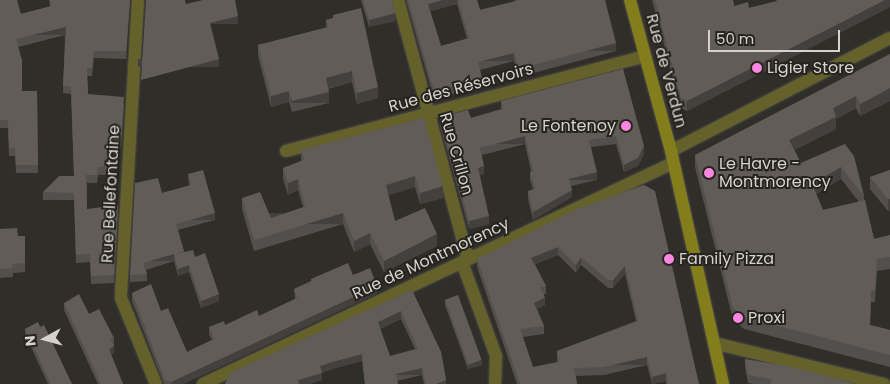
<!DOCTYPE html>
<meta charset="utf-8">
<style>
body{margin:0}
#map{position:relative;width:890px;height:384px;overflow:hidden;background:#302e29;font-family:Poppins,sans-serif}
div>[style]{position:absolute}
.roads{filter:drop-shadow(0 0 1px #4d4c47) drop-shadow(0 0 1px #4d4c47)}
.street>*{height:12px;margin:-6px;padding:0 6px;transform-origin:6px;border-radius:6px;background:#65612b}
.secondary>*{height:12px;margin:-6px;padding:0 6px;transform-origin:6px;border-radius:6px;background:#847d1c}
.wall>*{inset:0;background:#534f4c}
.shaded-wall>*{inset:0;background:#44403e;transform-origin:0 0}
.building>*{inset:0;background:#615c58;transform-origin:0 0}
.dots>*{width:14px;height:14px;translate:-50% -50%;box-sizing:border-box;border:2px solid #26241f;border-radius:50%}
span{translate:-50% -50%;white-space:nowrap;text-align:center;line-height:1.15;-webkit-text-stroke:4px #26241f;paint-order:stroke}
.poi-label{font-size:16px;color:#d3d2cf}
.left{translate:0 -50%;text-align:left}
.right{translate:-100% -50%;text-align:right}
.street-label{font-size:16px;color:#d3d2cf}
.north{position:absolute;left:20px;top:314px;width:50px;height:50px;-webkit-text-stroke:4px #26241f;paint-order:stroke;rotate:263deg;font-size:14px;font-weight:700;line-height:20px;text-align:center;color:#d3d2cf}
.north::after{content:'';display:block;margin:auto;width:18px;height:22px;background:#d3d2cf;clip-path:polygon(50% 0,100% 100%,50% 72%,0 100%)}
.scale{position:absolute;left:708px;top:30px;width:132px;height:22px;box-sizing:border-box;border:2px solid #d3d2cf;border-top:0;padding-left:6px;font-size:15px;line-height:18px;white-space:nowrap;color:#d3d2cf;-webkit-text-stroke:4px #26241f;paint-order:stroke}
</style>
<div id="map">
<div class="roads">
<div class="street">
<div style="left:138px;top:0;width:298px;rotate:93.3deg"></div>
<div style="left:121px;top:298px;width:93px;rotate:67.9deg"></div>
<div style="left:398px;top:0;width:268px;rotate:74.9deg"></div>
<div style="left:286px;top:151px;width:371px;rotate:-14.8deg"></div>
<div style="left:671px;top:151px;width:246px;rotate:-27.3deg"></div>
<div style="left:462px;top:262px;width:100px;rotate:70.1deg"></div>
<div style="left:496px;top:356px;width:28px;rotate:92deg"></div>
<div style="left:714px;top:343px;width:175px;rotate:13.6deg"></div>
<div style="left:203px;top:384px;width:519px;rotate:-25.18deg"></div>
</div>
<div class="secondary">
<div style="left:630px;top:0;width:156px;rotate:74.8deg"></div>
<div style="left:671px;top:151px;width:239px;rotate:77.4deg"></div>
</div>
</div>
<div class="wall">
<div style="clip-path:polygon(0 0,21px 14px,50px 7px,49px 0,130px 0,126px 59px,94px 58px,92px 76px,87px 76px,88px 94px,124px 105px,121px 147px,108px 147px,108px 175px,98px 175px,97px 183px,87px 183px,87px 209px,118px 213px,114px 283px,91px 284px,90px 262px,76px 263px,74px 200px,43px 200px,43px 192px,74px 176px,71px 94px,63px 93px,65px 35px,18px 47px,22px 91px,37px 91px,38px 173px,16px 173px,15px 156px,9px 156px,8px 128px,0 128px)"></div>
<div style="clip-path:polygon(361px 0,392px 0,395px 21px,369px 27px)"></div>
<div style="clip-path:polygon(evenodd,406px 0,477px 0,480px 10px,515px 1px,514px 0,605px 0,616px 51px,518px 77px,514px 61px,480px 70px,482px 86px,434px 99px,406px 0,457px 4px,467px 39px,441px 46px,430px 11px,457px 4px)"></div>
<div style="clip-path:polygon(652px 0,733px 0,734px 6px,749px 8px,776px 1px,776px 0,890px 0,890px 7px,687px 111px,681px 108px)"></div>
<div style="clip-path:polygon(333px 15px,378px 98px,357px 104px,352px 82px,328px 89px,329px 103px,292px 112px,289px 102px,271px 107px,258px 56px,258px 45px,326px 28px,326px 20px,333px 18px)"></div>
<div style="clip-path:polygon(evenodd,890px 54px,890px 101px,860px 116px,856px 108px,836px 119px,836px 129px,794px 150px,801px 163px,845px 144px,864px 196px,864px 200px,874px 239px,890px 235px,890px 269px,877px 271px,875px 302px,871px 302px,870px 325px,890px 330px,890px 367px,744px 329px,733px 320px,695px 167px,695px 155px,890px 54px,841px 179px,859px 202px,823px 210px,816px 194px,841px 179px)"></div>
<div style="clip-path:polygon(623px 69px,644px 154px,638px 166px,624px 172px,616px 144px,591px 147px,597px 180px,571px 186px,572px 197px,533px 220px,528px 199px,528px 191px,533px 190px,530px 180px,530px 172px,531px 171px,525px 144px,482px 155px,484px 174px,480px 175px,489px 224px,469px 229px,440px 125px,440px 117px,471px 118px,501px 109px,501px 101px)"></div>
<div style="clip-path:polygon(424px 118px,443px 198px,420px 204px,415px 187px,388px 195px,395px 221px,437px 246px,384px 272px,370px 244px,354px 252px,343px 224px,254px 251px,242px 209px,242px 198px,271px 218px,303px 207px,298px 190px,288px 195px,283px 179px,283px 168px,301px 161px,301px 150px)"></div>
<div style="clip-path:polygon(890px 170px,888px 211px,870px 189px,870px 177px)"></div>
<div style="clip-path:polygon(188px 174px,215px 220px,178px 230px,184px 252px,195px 257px,219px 301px,201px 308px,189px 272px,178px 276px,174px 261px,146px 270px,147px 274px,147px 281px,130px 282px,130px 275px,162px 193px,189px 186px)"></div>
<div style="clip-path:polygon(evenodd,630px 189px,699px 384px,666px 384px,666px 381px,652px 384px,647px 365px,604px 375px,576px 376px,577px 384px,517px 384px,477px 267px,477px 259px,630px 189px,558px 255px,576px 273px,581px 265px,608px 288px,613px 288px,625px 274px,636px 321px,557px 351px,557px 362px,533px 367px,523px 337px,544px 334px,544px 326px,537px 309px,545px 305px,544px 294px,546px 294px,546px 286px,535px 264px,558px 255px)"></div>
<div style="clip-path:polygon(0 229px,18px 236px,25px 236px,25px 272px,13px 273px,13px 277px,0 278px)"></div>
<div style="clip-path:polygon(353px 275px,377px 293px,183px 384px,164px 384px,132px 301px,132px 293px,161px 311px,187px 352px,212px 340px,209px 334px,209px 327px,225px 325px,259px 316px,295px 299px,294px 289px,311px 281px,311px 279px)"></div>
<div style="clip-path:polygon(evenodd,412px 290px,441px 352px,446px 380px,446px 384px,424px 384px,422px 375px,397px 381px,398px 384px,365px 384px,362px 361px,332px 369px,322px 373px,322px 380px,310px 384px,225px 384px,230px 373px,412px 290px,401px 319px,415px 349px,390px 356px,380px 329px,401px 319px)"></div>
<div style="clip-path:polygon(445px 300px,482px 365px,468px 369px,445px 305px)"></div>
<div style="clip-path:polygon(64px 303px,89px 314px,114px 338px,114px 353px,111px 355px,123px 384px,98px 384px,64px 310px)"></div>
<div style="clip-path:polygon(40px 327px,72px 384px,48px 384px,25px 334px,25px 329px)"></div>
<div style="clip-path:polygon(745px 359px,856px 384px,753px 384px,748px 383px,745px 368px)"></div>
</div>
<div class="shaded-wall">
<div style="clip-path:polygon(442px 0,457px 0,457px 4px,428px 12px,428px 4px)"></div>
<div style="clip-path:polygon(885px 0,890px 0,890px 7px,687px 111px,687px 101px)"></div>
<div style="clip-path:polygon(395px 13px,395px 21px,369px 27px,369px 20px)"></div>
<div style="left:238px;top:16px;width:8px;height:29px;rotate:90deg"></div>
<div style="left:66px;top:27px;width:8px;height:51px;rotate:90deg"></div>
<div style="left:616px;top:43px;width:8px;height:101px;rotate:90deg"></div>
<div style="left:514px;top:53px;width:8px;height:37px;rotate:90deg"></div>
<div style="left:219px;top:59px;width:8px;height:81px;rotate:90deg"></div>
<div style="clip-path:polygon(352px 71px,352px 82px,326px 89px,326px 78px)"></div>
<div style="left:482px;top:78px;width:8px;height:50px;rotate:90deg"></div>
<div style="clip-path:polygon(378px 87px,378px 98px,357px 104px,357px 93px)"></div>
<div style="clip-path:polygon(890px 88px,890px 101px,860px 116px,860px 104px)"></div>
<div style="clip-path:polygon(289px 91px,289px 102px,271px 107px,271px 96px)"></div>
<div style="left:329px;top:92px;width:11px;height:38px;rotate:90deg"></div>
<div style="clip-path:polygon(856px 96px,856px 108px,836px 119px,836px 129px,789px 152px,789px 140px,833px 108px)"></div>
<div style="left:525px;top:136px;width:8px;height:47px;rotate:90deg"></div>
<div style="clip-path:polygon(644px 146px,644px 154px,638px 166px,624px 172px,624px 165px)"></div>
<div style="clip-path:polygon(484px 166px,484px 174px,478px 176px,478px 168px)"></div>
<div style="clip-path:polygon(841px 167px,841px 179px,812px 196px,812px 184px)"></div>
<div style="left:597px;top:172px;width:8px;height:29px;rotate:90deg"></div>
<div style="clip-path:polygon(415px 176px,415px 187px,386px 196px,386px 185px)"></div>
<div style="clip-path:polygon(298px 179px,298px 190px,288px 195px,288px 183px)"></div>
<div style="clip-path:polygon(443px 186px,443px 198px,420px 204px,420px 193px)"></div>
<div style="clip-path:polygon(572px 190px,572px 197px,533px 220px,533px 212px)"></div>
<div style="left:888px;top:199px;width:2px;height:12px"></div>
<div style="left:215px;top:213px;width:7px;height:41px;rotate:90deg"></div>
<div style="left:343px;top:213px;width:11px;height:93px;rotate:90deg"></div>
<div style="clip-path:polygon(489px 216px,489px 224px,469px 229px,469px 221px)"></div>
<div style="clip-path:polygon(370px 233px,370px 244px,354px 252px,354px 241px)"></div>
<div style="clip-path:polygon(437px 234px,437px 246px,384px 272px,384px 261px)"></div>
<div style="clip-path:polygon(558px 247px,558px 255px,531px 266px,531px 258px)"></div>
<div style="left:174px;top:254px;width:7px;height:32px;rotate:90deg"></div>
<div style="clip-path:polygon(581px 257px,581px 265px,576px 273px,576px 265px)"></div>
<div style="clip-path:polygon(189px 265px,189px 272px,178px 276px,178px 269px)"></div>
<div style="clip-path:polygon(625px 266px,625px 274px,613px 288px,613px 280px)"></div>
<div style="clip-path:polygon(377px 286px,377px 293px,183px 384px,171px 384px,171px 382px)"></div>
<div style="clip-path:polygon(219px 294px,219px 301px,201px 308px,201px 301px)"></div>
<div style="clip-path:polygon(545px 297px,545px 305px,534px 311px,534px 303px)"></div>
<div style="clip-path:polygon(401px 311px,401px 319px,378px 330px,378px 322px)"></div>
<div style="clip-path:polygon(114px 346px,114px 353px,109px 356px,109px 349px)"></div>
<div style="clip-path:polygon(362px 354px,362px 361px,332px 369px,320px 374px,320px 366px,332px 362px)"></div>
<div style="left:647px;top:357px;width:8px;height:44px;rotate:90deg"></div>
<div style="clip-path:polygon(482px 360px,482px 365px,468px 369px,468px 364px)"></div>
<div style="left:422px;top:368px;width:7px;height:27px;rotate:90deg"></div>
<div style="clip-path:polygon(322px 373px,322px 380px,310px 384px,298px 384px,298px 380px)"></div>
<div style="clip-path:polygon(666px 373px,666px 381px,652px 384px,652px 377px)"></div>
<div style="clip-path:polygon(446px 380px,446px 384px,436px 384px)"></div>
</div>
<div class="building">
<div style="clip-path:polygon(0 0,17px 0,21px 14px,51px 6px,50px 0,130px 0,126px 51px,94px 51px,92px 68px,87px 68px,88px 94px,124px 97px,121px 140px,108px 139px,108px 167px,98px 167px,97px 175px,86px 175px,87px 209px,118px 205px,114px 275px,91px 276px,90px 254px,76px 255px,74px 193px,43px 192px,59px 176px,74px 176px,71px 86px,63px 86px,66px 27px,16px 39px,22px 60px,22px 91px,37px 91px,38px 165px,16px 165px,15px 148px,9px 148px,8px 120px,0 120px)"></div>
<div style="clip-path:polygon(146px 0,185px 0,186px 4px,203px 0,235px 0,238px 16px,210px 23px,219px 59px,141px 80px)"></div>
<div style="clip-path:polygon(363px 0,392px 0,395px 13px,369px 20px)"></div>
<div style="clip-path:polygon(408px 0,442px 0,428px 4px,441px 46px,469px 38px,458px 0,477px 0,480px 10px,517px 1px,517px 0,605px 0,616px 43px,518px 69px,514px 53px,478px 62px,482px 78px,434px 91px)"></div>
<div style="clip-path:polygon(655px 0,733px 0,734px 6px,748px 2px,749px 8px,778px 1px,778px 0,885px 0,687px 101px,681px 98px)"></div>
<div style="clip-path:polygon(361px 8px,378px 87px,357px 93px,352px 71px,326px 78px,329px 92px,292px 101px,289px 91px,271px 96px,258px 45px,328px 27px,326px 20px,333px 18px,333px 15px)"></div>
<div style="clip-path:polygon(890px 54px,890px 88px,860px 104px,856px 96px,833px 108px,836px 117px,789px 140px,801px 163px,845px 144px,854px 156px,864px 196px,841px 167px,812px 184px,823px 210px,865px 200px,874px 239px,890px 235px,890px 257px,877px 259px,875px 290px,871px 290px,870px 325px,890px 330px,890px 355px,744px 317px,733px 308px,695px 155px)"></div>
<div style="clip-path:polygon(623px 69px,644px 146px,638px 158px,624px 165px,616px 136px,589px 140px,597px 172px,569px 179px,572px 190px,533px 212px,528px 191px,535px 189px,530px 172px,533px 171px,525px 136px,480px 148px,484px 166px,478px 168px,489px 216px,469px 221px,440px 117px,468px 110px,471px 118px,503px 109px,501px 101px)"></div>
<div style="clip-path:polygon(424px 118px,443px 186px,420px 193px,415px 176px,386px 185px,395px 221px,425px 208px,437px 234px,384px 261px,370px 233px,354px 241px,343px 213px,254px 240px,242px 198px,260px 192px,271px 218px,305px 207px,298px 179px,288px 183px,283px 168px,304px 160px,301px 150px)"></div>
<div style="clip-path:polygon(203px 170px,215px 213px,176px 224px,184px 251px,175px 254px,193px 250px,195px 257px,205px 253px,219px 294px,201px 301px,189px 265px,178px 269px,174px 254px,143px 263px,147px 274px,130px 275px,135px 183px,158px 178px,162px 193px,191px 185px,188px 174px)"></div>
<div style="clip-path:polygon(890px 170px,890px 199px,888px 199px,870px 177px)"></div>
<div style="clip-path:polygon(evenodd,644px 185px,655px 191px,699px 384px,668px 384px,666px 373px,652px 377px,647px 357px,604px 367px,574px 368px,577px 384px,520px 384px,477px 259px,577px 209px,644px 185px,558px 247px,576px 265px,581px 257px,608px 280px,613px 280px,625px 266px,638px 321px,557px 351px,559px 362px,533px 367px,520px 329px,544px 326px,534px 303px,545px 297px,540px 287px,546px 286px,531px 258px,558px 247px)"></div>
<div style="clip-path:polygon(17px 228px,18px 236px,25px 236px,25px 263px,12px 264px,13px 268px,0 269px,0 229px)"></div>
<div style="clip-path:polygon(348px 263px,353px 275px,370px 268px,377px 286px,171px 382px,165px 380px,132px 293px,151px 284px,161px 311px,168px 308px,187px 352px,214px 339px,209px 327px,224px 321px,225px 325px,257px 310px,259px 316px,297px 298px,294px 289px,312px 281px,311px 279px)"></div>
<div style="clip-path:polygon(evenodd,412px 290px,441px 352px,446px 380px,436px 384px,426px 384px,422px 368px,396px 374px,398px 384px,365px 384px,362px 354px,332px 362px,320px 366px,322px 373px,298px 380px,299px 384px,225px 384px,230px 373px,412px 290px,401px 311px,418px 349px,390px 356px,378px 322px,401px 311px)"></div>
<div style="clip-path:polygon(79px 294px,89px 314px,99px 309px,114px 338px,110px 339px,114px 346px,109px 349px,123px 384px,101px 384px,64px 303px)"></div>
<div style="left:458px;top:295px;width:69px;height:14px;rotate:70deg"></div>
<div style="clip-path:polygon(38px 322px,40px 327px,44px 325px,72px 384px,51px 384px,25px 329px)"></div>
<div style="clip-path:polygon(745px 359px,791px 367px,856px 384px,771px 384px,771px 379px,748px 375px)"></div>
</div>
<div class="dots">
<div style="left:757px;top:68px;background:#fd86e1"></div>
<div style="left:626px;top:126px;background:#fd86e1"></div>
<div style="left:709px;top:173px;background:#fd86e1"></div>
<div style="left:669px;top:259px;background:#fd86e1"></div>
<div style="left:738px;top:318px;background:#fd86e1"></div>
</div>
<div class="poi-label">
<span class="left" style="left:767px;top:68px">Ligier Store</span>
<span class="right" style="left:616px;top:126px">Le Fontenoy</span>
<span class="left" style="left:719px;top:173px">Le Havre -<br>Montmorency</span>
<span class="left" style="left:679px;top:259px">Family Pizza</span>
<span class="left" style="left:748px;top:318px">Proxi</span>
</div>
<div class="street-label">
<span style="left:666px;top:71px;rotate:75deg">Rue de Verdun</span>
<span style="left:461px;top:88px;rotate:-15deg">Rue des Réservoirs</span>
<span style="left:456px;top:154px;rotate:74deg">Rue Crillon</span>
<span style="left:111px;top:194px;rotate:-87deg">Rue Bellefontaine</span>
<span style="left:431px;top:259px;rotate:-25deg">Rue de Montmorency</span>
</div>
<div class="north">N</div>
<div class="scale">50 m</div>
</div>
